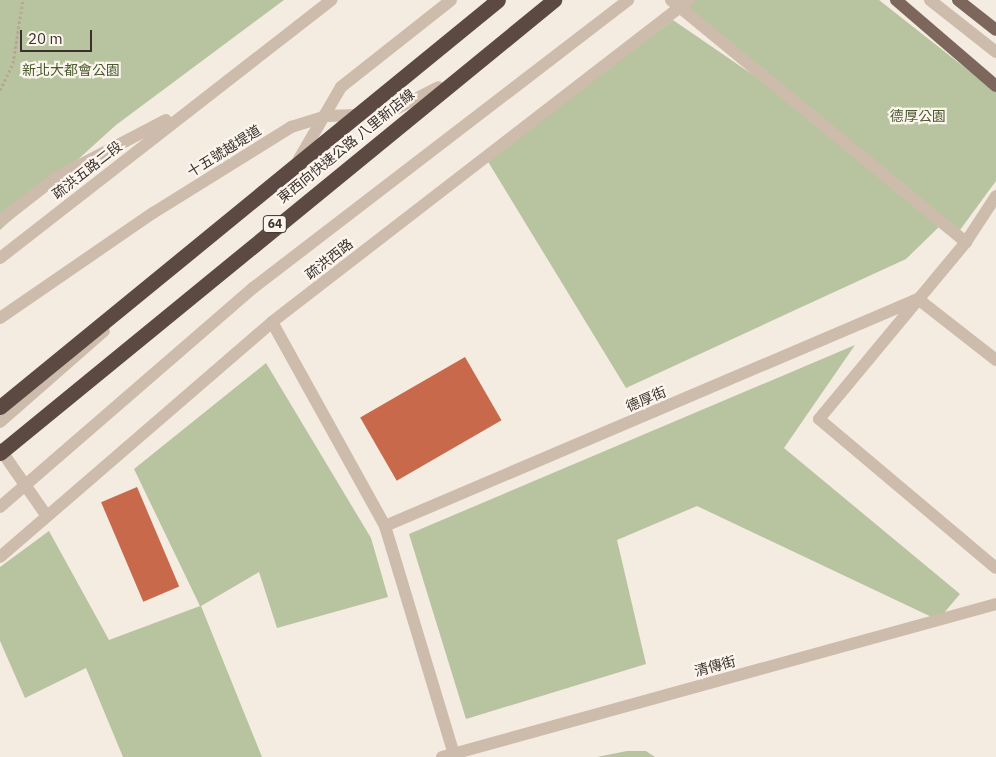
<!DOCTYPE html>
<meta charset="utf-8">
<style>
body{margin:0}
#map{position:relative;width:996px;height:757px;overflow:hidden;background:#f4ebe1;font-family:"IBM Plex Sans","Noto Sans TC",sans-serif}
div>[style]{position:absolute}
.green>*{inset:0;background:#b8c4a0}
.building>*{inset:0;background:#c8694b;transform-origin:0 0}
.path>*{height:3px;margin-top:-1.5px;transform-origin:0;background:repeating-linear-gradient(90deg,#b9a596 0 2.5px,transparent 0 5px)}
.minor>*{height:12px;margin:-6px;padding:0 6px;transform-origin:6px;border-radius:6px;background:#cdbbac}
.major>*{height:12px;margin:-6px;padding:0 6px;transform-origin:6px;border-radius:6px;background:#7d675c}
.highway-bridge>*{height:15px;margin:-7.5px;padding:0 7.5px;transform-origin:7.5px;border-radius:7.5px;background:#5c4a42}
span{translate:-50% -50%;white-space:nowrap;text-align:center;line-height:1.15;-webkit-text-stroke:4.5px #fbf5ee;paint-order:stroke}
.shield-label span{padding:1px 4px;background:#fbf5ee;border:1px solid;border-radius:4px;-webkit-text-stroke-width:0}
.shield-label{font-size:12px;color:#3b302b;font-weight:700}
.park-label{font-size:14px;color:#4a5a2e}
.street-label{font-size:14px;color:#3b302b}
.scale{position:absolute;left:20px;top:30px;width:72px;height:22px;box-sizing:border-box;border:2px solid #3b302b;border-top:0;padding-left:6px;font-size:15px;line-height:18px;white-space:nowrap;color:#3b302b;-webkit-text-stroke:4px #fbf5ee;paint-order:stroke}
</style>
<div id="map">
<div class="green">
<div style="clip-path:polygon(0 0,284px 0,116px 125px,0 230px)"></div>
<div style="clip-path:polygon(669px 0,879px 0,996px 92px,996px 181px,957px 234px,943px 223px,906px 259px,626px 388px,487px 160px,673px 20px,804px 110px)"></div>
<div style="clip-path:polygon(855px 345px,784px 448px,960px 594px,938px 620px,697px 506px,617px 540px,646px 664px,466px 719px,409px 534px)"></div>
<div style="clip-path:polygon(266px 363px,371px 538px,388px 597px,277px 628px,259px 572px,201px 606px,262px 757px,123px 757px,86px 668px,25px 698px,0 641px,0 567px,49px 531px,109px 640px,200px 606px,134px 469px)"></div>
<div style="clip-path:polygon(627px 751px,646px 751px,655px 757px,597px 757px)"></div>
</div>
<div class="building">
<div style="left:465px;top:357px;width:73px;height:121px;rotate:60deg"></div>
<div style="left:137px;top:487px;width:108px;height:39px;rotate:67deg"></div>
</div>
<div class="path">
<div style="left:0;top:90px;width:30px;rotate:-64deg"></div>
<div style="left:13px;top:63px;width:64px;rotate:-81deg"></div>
</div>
<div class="minor">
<div style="left:671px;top:0;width:382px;rotate:39.4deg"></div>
<div style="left:930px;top:0;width:84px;rotate:38.2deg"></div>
<div style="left:299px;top:159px;width:83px;rotate:-59.7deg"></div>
<div style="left:341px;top:87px;width:140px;rotate:-38.3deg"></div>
<div style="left:996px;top:196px;width:55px;rotate:123.1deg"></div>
<div style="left:966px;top:242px;width:230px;rotate:129.7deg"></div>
<div style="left:819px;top:419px;width:231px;rotate:40.1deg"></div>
<div style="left:0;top:221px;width:70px;rotate:-38deg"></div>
<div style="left:55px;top:178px;width:125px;rotate:-27.6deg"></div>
<div style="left:0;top:258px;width:420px;rotate:-37.9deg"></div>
<div style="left:918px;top:299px;width:99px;rotate:38deg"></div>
<div style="left:0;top:318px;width:186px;rotate:-34.5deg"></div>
<div style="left:153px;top:213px;width:163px;rotate:-31.9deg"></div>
<div style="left:291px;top:127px;width:39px;rotate:-17deg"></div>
<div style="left:328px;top:116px;width:58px;rotate:-2deg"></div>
<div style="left:386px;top:114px;width:59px;rotate:-27deg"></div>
<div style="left:272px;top:322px;width:233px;rotate:61deg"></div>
<div style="left:385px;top:526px;width:238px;rotate:73.2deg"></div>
<div style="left:0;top:422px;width:138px;rotate:-41.2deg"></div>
<div style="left:0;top:449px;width:80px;rotate:55.1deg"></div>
<div style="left:0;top:507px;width:335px;rotate:-40.9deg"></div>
<div style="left:253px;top:288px;width:473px;rotate:-37.5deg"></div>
<div style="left:385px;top:526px;width:579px;rotate:-23.07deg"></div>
<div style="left:0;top:557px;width:359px;rotate:-40.8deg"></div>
<div style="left:272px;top:322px;width:527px;rotate:-37.67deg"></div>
<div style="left:442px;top:757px;width:575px;rotate:-15.44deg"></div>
</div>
<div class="major">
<div style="left:896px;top:0;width:132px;rotate:40.7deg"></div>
<div style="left:958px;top:0;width:48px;rotate:38.3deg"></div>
</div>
<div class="highway-bridge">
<div style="left:0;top:407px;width:643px;rotate:-39.26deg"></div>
<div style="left:0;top:453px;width:716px;rotate:-39.27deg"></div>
</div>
<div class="shield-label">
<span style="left:275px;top:224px">64</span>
</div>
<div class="park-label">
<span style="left:71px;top:70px">新北大都會公園</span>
<span style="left:918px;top:116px">德厚公園</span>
</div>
<div class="street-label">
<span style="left:346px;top:146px;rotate:-39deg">東西向快速公路 八里新店線</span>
<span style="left:224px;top:151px;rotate:-32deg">十五號越堤道</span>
<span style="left:87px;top:170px;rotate:-38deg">疏洪五路二段</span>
<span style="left:329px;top:259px;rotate:-38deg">疏洪西路</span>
<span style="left:646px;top:399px;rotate:-23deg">德厚街</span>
<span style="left:715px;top:666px;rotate:-15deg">清傳街</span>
</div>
<div class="scale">20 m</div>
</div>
